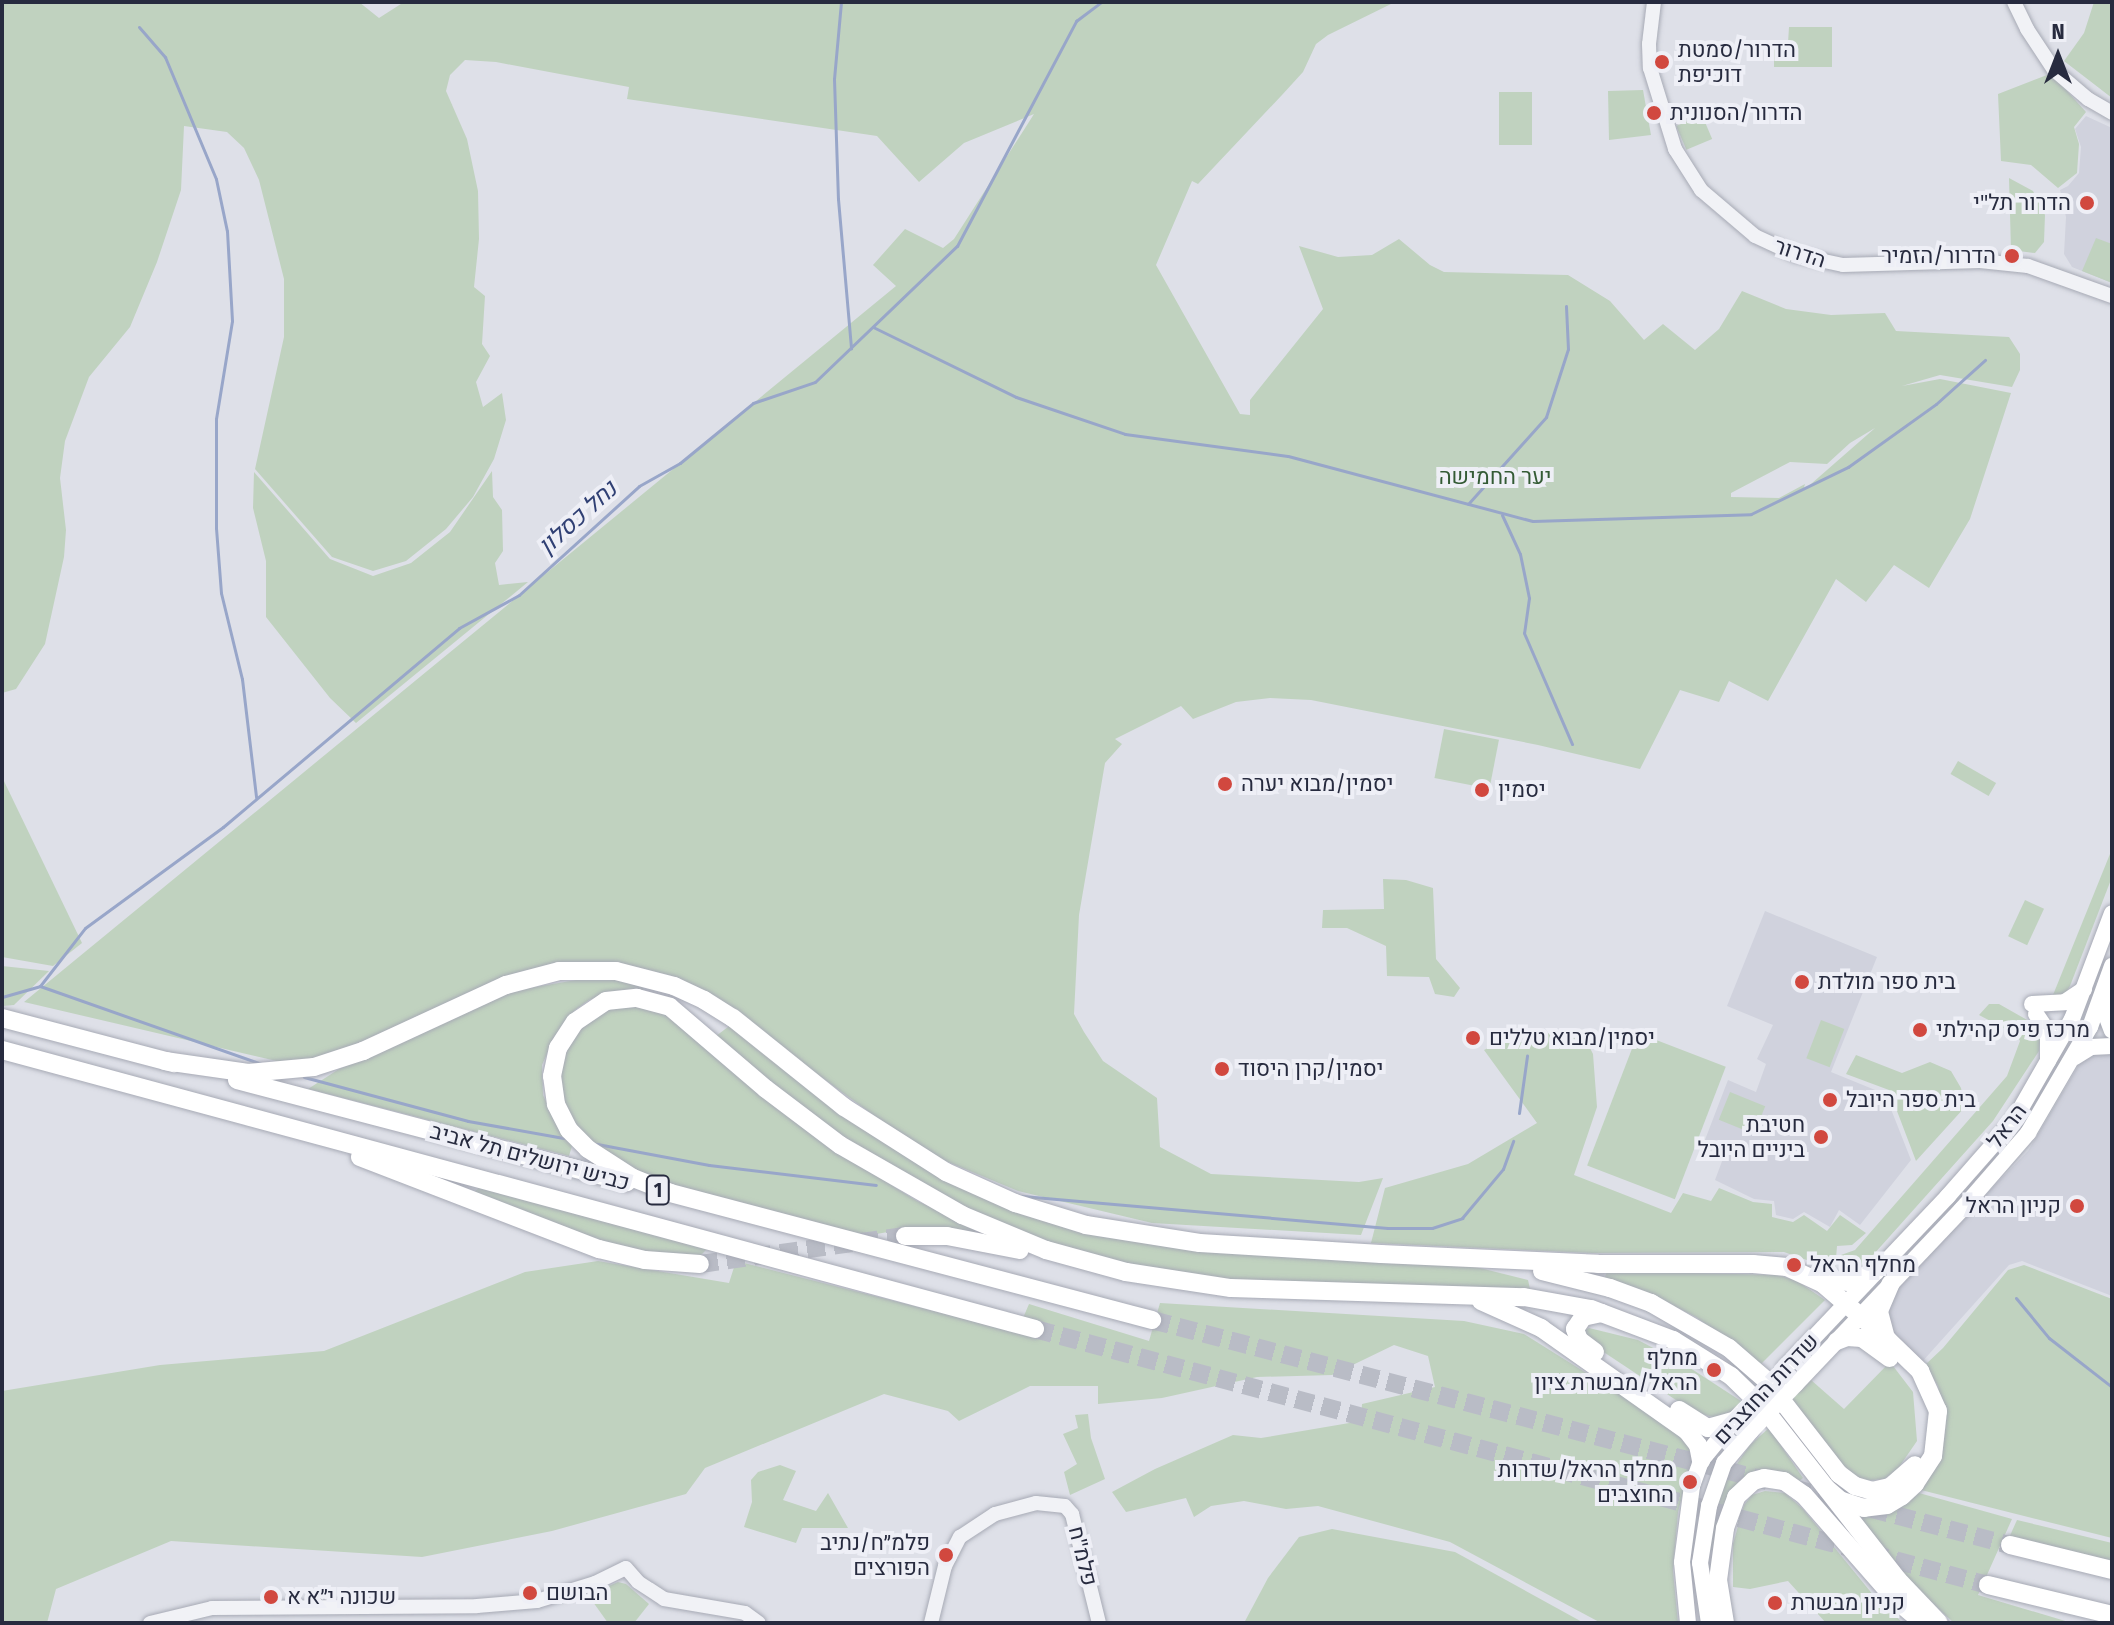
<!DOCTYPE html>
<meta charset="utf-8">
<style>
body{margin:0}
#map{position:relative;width:2114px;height:1625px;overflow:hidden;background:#dee0e8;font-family:"Fira Sans Condensed",Heebo,sans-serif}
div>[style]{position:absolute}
.built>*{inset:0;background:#d0d2dd}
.green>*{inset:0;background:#c0d2bf;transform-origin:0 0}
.stream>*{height:3px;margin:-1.5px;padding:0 1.5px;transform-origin:1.5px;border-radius:1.5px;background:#98a6c9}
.trunk-tunnel>*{height:18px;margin-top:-9px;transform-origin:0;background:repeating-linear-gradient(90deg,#b9bcc6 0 18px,transparent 0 27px)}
.roads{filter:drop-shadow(0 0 2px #a7aab5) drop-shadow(0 0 2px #a7aab5)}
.tertiary>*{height:14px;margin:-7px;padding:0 7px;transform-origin:7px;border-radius:7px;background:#f1f2f6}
.secondary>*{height:16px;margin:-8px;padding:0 8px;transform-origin:8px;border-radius:8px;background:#fff}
.trunk>*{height:18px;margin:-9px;padding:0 9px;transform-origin:9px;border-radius:9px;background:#fff}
.secondary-bridge>*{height:16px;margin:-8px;padding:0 8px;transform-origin:8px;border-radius:8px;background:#fff}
.dots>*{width:22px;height:22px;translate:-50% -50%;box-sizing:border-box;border:4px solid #eeeff6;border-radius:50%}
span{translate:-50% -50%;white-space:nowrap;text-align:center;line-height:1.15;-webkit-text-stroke:8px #eeeff6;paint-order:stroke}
.shield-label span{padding:2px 6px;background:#eeeff6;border:2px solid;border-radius:6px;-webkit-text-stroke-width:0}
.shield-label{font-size:20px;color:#272b3f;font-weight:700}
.poi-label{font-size:22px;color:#272b3f}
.left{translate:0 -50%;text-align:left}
.right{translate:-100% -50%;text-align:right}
.street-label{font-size:22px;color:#272b3f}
.park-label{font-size:22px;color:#345b35}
.water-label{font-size:24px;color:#304074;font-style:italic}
.frame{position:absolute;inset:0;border:4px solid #272b3f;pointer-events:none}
.north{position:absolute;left:2018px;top:16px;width:80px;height:80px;-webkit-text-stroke:6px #eeeff6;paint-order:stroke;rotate:0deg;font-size:22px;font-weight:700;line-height:32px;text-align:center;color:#272b3f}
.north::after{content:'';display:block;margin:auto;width:28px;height:36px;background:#272b3f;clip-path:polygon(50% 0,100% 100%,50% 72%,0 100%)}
</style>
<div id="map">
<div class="built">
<div style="clip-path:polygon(2086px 116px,2112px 128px,2112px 283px,2072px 267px,2064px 254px,2066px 217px,2060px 190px,2068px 186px,2079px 173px,2081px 147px,2075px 129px)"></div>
<div style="clip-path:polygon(1765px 911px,1877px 957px,1831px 1072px,1885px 1094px,1911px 1160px,1860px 1225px,1839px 1210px,1830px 1227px,1804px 1212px,1793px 1219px,1776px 1215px,1774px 1201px,1754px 1199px,1715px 1180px,1724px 1156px,1703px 1145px,1728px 1080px,1756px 1092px,1766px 1064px,1757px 1059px,1773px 1025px,1727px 1006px)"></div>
<div style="clip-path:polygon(2090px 1046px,2112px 1053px,2112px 1296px,2022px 1261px,2009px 1265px,1921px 1363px,1887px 1329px,1888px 1295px,2028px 1151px)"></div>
</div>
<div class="green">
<div style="clip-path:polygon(evenodd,2px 2px,359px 2px,379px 18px,404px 2px,1395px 2px,1328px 35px,1316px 44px,1303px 72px,1282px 95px,1198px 184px,1192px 181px,1156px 265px,1240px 414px,1250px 415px,1250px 400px,1323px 309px,1299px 246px,1338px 257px,1372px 255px,1399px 239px,1430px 265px,1444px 272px,1568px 275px,1610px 301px,1644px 340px,1663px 324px,1695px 350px,1719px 329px,1742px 291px,1786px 309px,1831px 315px,1885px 313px,1896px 331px,2009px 337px,2020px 354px,2020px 370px,2012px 387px,1940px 375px,1902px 386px,1940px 379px,2011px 393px,1970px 519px,1929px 588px,1894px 565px,1866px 602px,1836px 579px,1768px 701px,1729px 681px,1719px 702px,1680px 690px,1640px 769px,1538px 745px,1311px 700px,1270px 698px,1236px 702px,1193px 719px,1181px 706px,1115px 739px,1122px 744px,1105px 763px,1079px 915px,1074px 1014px,1084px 1032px,1103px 1061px,1157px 1098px,1160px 1147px,1211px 1174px,1359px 1182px,1383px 1178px,1361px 1235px,1152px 1223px,1018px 1191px,924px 1152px,702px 990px,672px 976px,632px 966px,563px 966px,333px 1055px,285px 1063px,24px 1002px,896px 286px,873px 265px,905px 229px,943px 248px,954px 239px,1034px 114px,964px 143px,919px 182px,877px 136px,627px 99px,629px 87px,496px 62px,465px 60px,450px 75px,446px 91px,467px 139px,478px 191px,479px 239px,474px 287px,485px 296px,482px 344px,490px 356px,476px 382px,483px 407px,502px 393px,506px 420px,494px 459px,473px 497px,446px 529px,406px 561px,373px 571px,332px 557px,255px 469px,284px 337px,284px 279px,259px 180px,244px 148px,227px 132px,184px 126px,181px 190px,157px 262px,130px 327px,89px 377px,65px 441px,60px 478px,66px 530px,64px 557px,45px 644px,16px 689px,2px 693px,2px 2px,1875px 428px,1803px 491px,1805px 484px,1779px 498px,1731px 497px,1731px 493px,1790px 462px,1827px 464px,1850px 443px,1875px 428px)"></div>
<div style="clip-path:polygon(2094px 2px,2112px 2px,2112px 98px,2064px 61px,2084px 33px)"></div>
<div style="clip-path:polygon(1789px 27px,1832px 27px,1832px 67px,1774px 67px,1774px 44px,1788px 43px)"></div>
<div style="clip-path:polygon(2047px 75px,2059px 82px,2086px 112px,2074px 127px,2079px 144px,2077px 173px,2058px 188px,2031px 165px,2001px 161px,1998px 94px)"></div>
<div style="clip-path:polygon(1643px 90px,1651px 135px,1609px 140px,1608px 91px)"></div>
<div style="left:1499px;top:92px;width:33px;height:53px"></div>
<div style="left:1702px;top:115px;width:26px;height:28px;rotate:67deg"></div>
<div style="clip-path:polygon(2009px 178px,2033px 191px,2045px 215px,2044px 242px,2035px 253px,2011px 250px)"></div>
<div style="clip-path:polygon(2096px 238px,2112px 244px,2112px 283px,2082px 271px)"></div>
<div style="clip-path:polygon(492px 471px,493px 497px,502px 510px,503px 551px,495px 563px,499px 585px,528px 582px,356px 723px,330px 698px,266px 617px,266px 561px,253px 508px,254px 472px,330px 559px,373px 576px,411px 563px,450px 532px)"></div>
<div style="left:1444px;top:729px;width:56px;height:50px;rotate:11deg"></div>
<div style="left:1958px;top:761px;width:44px;height:15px;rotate:30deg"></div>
<div style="clip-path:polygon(2px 777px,82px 943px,53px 966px,2px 957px)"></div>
<div style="clip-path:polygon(2112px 849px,2112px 877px,2070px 986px,2064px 996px,2053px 995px)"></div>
<div style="clip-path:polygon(1383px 879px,1406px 880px,1433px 888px,1436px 959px,1460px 988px,1454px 997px,1435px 994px,1429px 977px,1387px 976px,1386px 946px,1347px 928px,1322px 928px,1323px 910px,1384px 909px)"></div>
<div style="left:2025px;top:900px;width:21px;height:40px;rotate:25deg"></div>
<div style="clip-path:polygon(2px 966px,49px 971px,14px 1005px,2px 1006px)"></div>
<div style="clip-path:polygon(594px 977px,644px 980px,643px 994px,605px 994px,589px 1000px,575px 1010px,556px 1034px,542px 1065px,543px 1095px,556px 1123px,572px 1146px,569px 1156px,308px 1089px,339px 1069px,517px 990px)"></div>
<div style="clip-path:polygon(1989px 1004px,1999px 1004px,2036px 1025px,2041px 1033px,2039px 1051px,1993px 1121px,1865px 1264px,1841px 1275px,1841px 1255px,1855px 1250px,2007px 1076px,2020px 1041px,2017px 1035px,1979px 1015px)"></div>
<div style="clip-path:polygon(627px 1005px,666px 1014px,836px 1151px,917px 1201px,977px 1227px,974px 1235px,910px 1228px,860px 1237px,688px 1193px,636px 1171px,603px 1151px,575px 1125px,563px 1102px,560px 1076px,565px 1051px,580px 1027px,600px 1012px)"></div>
<div style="left:1821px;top:1020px;width:25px;height:41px;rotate:21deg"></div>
<div style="clip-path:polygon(732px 1024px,809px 1087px,1051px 1221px,1464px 1264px,1528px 1280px,1530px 1289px,1206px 1279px,1072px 1252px,1007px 1228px,893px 1173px,793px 1102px,716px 1036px)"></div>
<div style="clip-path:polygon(1555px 1030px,1588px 1044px,1593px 1054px,1597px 1107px,1574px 1175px,1671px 1213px,1683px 1193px,1711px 1201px,1719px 1188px,1753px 1202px,1772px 1204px,1772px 1217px,1793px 1222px,1804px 1215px,1827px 1231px,1840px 1215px,1866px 1233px,1852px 1245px,1837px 1246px,1835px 1270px,1784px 1252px,1592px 1253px,1371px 1243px,1385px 1188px,1468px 1164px,1537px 1123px,1484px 1050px,1500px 1042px,1531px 1042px)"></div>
<div style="left:1638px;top:1033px;width:94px;height:142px;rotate:21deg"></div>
<div style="clip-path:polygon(1856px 1055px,1902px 1073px,1930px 1062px,1951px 1071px,1961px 1088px,1965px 1107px,1916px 1161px,1889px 1090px,1846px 1074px)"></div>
<div style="left:1730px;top:1092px;width:38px;height:30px;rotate:22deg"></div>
<div style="clip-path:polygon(481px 1186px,708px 1248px,701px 1255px,678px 1258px,594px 1242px,472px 1194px)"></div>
<div style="clip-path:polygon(598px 1261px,729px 1283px,736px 1261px,1017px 1332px,1029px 1304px,1149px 1341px,1160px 1303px,1464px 1321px,1524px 1334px,1687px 1436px,1694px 1451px,1678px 1512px,1673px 1571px,1678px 1623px,1601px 1623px,1450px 1542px,1318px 1506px,1286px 1509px,1244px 1501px,1211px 1506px,1194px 1517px,1186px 1498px,1126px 1512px,1112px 1492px,1155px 1469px,1233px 1435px,1261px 1438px,1361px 1421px,1362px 1404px,1435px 1387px,1428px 1356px,1394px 1345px,1332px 1375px,1257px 1377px,1162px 1398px,1098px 1404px,1098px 1386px,1030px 1386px,959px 1421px,948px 1411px,884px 1394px,705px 1468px,686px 1494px,552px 1531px,422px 1557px,171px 1541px,56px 1589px,47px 1623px,2px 1623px,2px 1391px,160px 1365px,324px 1351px,525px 1272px)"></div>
<div style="clip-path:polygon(2024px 1265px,2112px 1299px,2112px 1538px,1921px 1490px,1939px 1456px,1945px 1431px,1938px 1386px,1925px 1365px,1943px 1348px,2008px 1270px)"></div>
<div style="clip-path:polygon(1607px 1271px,1778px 1275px,1797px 1281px,1825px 1300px,1761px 1364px,1696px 1317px,1652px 1295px,1604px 1280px)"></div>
<div style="clip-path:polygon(1589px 1328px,1638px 1340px,1684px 1364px,1741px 1401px,1727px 1415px,1717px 1418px,1694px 1412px,1590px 1343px,1585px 1330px)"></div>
<div style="clip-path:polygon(1890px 1362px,1913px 1392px,1917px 1441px,1897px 1470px,1884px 1479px,1861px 1481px,1844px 1468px,1792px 1400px,1811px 1380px,1844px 1409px)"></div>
<div style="clip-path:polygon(1088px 1414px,1091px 1438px,1105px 1479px,1070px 1495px,1064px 1472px,1077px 1464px,1063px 1434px,1078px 1428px,1075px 1415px)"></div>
<div style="clip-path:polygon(1769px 1428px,1803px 1478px,1798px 1482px,1755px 1474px,1716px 1550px,1705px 1550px,1721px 1487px,1750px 1445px)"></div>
<div style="clip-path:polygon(780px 1465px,796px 1471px,783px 1500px,816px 1511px,828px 1493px,848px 1528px,802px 1528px,796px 1543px,744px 1527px,752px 1502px,751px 1480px,758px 1472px)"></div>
<div style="clip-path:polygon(1765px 1491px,1785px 1493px,1803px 1509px,1874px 1596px,1903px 1623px,1826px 1623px,1788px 1581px,1750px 1589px,1733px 1587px,1733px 1544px,1744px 1505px,1752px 1495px)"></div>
<div style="clip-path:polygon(1919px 1493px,2012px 1519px,1978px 1595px,2072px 1623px,1954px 1623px,1942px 1612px,1907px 1578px,1852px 1512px,1906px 1504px)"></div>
<div style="clip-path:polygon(2017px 1520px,2112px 1543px,2112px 1561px,2008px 1540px)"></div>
<div style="clip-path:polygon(1332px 1529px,1455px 1552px,1584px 1623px,1244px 1623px,1268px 1578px,1299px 1537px)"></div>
<div style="clip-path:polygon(618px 1582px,626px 1584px,649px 1604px,634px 1623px,608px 1623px,588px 1595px)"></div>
</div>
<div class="stream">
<div style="left:841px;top:2px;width:77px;rotate:95.2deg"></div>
<div style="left:834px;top:79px;width:120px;rotate:88.1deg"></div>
<div style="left:838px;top:199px;width:150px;rotate:85deg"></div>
<div style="left:139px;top:27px;width:40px;rotate:49deg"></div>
<div style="left:165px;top:57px;width:132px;rotate:67.3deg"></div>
<div style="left:216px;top:179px;width:53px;rotate:78.1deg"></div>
<div style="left:227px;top:231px;width:90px;rotate:86.8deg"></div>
<div style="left:232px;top:321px;width:99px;rotate:99.3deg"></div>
<div style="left:216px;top:419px;width:109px;rotate:90deg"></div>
<div style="left:216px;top:528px;width:65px;rotate:85.6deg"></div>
<div style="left:221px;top:593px;width:89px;rotate:76.3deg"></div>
<div style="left:242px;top:679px;width:119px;rotate:83.2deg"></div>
<div style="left:873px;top:327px;width:159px;rotate:26.1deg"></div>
<div style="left:1016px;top:397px;width:115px;rotate:18.7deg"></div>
<div style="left:1125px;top:434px;width:164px;rotate:7.7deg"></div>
<div style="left:1288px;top:456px;width:253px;rotate:14.9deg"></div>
<div style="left:1533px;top:521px;width:218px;rotate:-1.8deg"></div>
<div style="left:1751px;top:514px;width:108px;rotate:-25.9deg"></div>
<div style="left:1848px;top:467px;width:108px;rotate:-35.6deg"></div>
<div style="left:1936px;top:404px;width:66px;rotate:-41.9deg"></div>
<div style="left:1468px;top:504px;width:117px;rotate:-48.1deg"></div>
<div style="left:1546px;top:417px;width:71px;rotate:-72.1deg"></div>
<div style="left:1568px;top:349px;width:43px;rotate:-92.7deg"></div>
<div style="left:1502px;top:515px;width:43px;rotate:65.2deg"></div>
<div style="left:1520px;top:554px;width:45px;rotate:78.4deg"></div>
<div style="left:1529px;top:598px;width:35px;rotate:98deg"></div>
<div style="left:1524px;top:633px;width:121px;rotate:66.6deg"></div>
<div style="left:40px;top:986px;width:234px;rotate:19.4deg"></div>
<div style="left:2px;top:997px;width:40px;rotate:-16deg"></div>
<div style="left:40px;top:986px;width:73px;rotate:-52.2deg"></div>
<div style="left:85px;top:928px;width:171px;rotate:-36.2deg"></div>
<div style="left:223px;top:827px;width:309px;rotate:-40.1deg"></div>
<div style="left:459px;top:628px;width:68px;rotate:-28.8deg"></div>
<div style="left:519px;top:595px;width:162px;rotate:-42.2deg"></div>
<div style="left:639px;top:486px;width:47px;rotate:-29.3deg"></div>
<div style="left:680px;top:463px;width:94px;rotate:-39.4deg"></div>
<div style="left:753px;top:403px;width:65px;rotate:-18.7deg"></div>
<div style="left:815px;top:382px;width:197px;rotate:-43.8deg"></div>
<div style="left:957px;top:246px;width:255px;rotate:-62.1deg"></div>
<div style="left:1076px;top:21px;width:31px;rotate:-37deg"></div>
<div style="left:304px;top:1077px;width:170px;rotate:15deg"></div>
<div style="left:468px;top:1121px;width:97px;rotate:10.1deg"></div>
<div style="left:1519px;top:1113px;width:58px;rotate:-82deg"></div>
<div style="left:597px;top:1144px;width:114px;rotate:10.6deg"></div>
<div style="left:709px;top:1165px;width:168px;rotate:6.8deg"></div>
<div style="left:1022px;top:1196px;width:367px;rotate:5deg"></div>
<div style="left:1388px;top:1228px;width:44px"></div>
<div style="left:1432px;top:1228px;width:32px;rotate:-18deg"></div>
<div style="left:1462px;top:1218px;width:64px;rotate:-50.1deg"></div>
<div style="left:1503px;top:1169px;width:30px;rotate:-70deg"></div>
<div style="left:2016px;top:1298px;width:52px;rotate:50.5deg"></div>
<div style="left:2049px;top:1338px;width:80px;rotate:37.9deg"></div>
</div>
<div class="trunk-tunnel">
<div style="left:700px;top:1264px;width:207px;rotate:-7.8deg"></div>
<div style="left:1152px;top:1320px;width:636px;rotate:14.67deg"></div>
<div style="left:1035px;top:1329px;width:987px;rotate:15.04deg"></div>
<div style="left:1792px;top:1488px;width:225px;rotate:14.7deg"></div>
</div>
<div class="roads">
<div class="tertiary">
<div style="left:1654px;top:2px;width:42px;rotate:96.8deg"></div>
<div style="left:1649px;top:44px;width:24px;rotate:88deg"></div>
<div style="left:1650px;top:68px;width:85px;rotate:72.8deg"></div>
<div style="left:1675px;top:149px;width:49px;rotate:57.6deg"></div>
<div style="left:1701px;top:190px;width:71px;rotate:40.4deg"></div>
<div style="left:1755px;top:236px;width:45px;rotate:24.9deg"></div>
<div style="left:1796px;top:255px;width:48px;rotate:12deg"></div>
<div style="left:1843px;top:265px;width:137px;rotate:-1.7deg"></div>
<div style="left:1980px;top:261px;width:48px;rotate:5.9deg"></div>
<div style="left:2028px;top:266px;width:89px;rotate:19.7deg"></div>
<div style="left:2014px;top:2px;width:30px;rotate:64deg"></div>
<div style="left:2027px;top:29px;width:49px;rotate:56.6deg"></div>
<div style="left:2054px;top:70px;width:45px;rotate:40.5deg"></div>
<div style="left:2088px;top:99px;width:28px;rotate:30deg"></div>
<div style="left:150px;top:1623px;width:64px;rotate:-13.6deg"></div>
<div style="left:212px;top:1608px;width:265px;rotate:-0.4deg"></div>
<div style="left:477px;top:1606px;width:60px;rotate:-4.8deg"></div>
<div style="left:537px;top:1601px;width:61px;rotate:-17.2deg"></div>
<div style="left:595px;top:1583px;width:34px;rotate:-26deg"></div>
<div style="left:626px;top:1568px;width:18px;rotate:49deg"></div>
<div style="left:638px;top:1582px;width:31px;rotate:33deg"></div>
<div style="left:664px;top:1599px;width:82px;rotate:9.8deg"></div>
<div style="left:745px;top:1613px;width:17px;rotate:36deg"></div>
<div style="left:931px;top:1623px;width:59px;rotate:-76.2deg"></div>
<div style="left:945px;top:1566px;width:33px;rotate:-63deg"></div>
<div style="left:960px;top:1537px;width:42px;rotate:-33.3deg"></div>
<div style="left:995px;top:1514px;width:42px;rotate:-15deg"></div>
<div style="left:1036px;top:1503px;width:29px;rotate:6deg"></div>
<div style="left:1065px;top:1506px;width:11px;rotate:49deg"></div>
<div style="left:1072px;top:1514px;width:112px;rotate:76.1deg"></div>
</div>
<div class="secondary">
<div style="left:2105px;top:994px;width:16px;rotate:94deg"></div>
<div style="left:2104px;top:1010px;width:22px;rotate:69deg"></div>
<div style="left:2032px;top:1004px;width:33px;rotate:-3deg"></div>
<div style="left:2065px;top:1002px;width:23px;rotate:-34deg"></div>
<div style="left:2036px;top:1014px;width:22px;rotate:56deg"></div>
<div style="left:2048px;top:1032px;width:29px;rotate:90deg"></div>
<div style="left:2075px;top:1057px;width:19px;rotate:-32deg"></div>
<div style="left:2091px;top:1047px;width:21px;rotate:-3deg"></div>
<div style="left:1784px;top:1369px;width:238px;rotate:-46.5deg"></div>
<div style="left:1948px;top:1196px;width:98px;rotate:-48.7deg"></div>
<div style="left:2013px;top:1122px;width:119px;rotate:-60.2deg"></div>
<div style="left:2072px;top:1019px;width:113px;rotate:-69.3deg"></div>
<div style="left:1796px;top:1384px;width:241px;rotate:-46.5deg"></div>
<div style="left:1962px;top:1209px;width:101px;rotate:-49deg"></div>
<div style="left:2028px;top:1133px;width:123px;rotate:-59.7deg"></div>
<div style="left:2090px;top:1027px;width:65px;rotate:-70.2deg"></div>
<div style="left:1688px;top:1623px;width:61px;rotate:-95.6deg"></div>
<div style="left:1682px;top:1562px;width:77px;rotate:-82.5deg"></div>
<div style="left:1692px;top:1486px;width:27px;rotate:-70deg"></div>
<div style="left:1701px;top:1461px;width:57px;rotate:-50.7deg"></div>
<div style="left:1709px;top:1623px;width:61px;rotate:-98.5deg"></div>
<div style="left:1700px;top:1563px;width:58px;rotate:-81deg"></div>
<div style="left:1709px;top:1506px;width:46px;rotate:-70.8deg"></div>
<div style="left:1724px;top:1463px;width:42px;rotate:-49.8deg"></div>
</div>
<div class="trunk">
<div style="left:2px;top:1018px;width:178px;rotate:14.7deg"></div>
<div style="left:2px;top:1050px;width:1070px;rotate:15.11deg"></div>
<div style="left:165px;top:1061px;width:84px;rotate:8.2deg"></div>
<div style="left:248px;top:1073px;width:66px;rotate:-5.2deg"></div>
<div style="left:314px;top:1067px;width:52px;rotate:-18.1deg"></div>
<div style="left:363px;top:1051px;width:157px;rotate:-24.8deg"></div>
<div style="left:506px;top:985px;width:55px;rotate:-14.8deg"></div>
<div style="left:559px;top:971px;width:57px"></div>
<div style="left:616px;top:971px;width:60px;rotate:14.5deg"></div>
<div style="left:674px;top:986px;width:33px;rotate:25deg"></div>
<div style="left:704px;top:1000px;width:34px;rotate:32deg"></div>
<div style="left:733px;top:1018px;width:142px;rotate:38.7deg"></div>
<div style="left:844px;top:1107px;width:121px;rotate:32.5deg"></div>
<div style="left:946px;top:1172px;width:76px;rotate:24.2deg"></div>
<div style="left:1015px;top:1203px;width:74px;rotate:17.2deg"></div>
<div style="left:1086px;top:1225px;width:115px;rotate:9deg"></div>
<div style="left:1200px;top:1243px;width:181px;rotate:3.5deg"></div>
<div style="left:1381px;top:1254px;width:217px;rotate:2.6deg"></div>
<div style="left:1598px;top:1264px;width:155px"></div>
<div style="left:1753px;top:1264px;width:34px;rotate:5deg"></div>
<div style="left:1787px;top:1267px;width:40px;rotate:25deg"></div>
<div style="left:1823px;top:1284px;width:86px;rotate:40.7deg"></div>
<div style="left:1888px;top:1340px;width:45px;rotate:44.1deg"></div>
<div style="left:1920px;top:1371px;width:44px;rotate:65.8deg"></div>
<div style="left:1938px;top:1411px;width:45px;rotate:96.3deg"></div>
<div style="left:1933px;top:1456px;width:33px;rotate:123deg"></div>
<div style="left:1915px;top:1484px;width:18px;rotate:137deg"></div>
<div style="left:1902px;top:1496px;width:17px;rotate:149deg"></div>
<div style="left:1887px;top:1505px;width:23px;rotate:173deg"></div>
<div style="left:1864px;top:1508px;width:25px;rotate:-162deg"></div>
<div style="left:1840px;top:1500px;width:18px;rotate:-139deg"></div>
<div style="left:237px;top:1080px;width:403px;rotate:14.7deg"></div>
<div style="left:360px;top:1157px;width:256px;rotate:21.1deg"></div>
<div style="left:599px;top:1249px;width:47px;rotate:13.4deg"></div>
<div style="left:645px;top:1260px;width:55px;rotate:4.2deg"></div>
<div style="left:659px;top:1190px;width:510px;rotate:14.77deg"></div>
<div style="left:671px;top:1193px;width:41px;rotate:-158.5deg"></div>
<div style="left:633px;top:1178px;width:54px;rotate:-147.2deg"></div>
<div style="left:588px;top:1149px;width:27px;rotate:-135deg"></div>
<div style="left:569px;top:1130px;width:29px;rotate:-117deg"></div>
<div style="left:556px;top:1104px;width:28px;rotate:-98deg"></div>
<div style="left:552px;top:1076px;width:29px;rotate:-78deg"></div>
<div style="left:558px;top:1048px;width:31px;rotate:-57deg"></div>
<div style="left:575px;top:1022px;width:37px;rotate:-34deg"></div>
<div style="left:606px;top:1001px;width:31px;rotate:-6deg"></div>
<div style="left:637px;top:998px;width:34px;rotate:15deg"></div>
<div style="left:670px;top:1007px;width:126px;rotate:40.5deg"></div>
<div style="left:766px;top:1089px;width:93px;rotate:37.1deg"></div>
<div style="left:840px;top:1145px;width:141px;rotate:29.8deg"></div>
<div style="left:962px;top:1215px;width:91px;rotate:22.6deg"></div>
<div style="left:1046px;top:1250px;width:83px;rotate:15.4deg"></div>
<div style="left:1126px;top:1272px;width:106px;rotate:8.7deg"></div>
<div style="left:1231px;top:1288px;width:293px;rotate:1.8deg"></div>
<div style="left:1524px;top:1297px;width:68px;rotate:10.2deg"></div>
<div style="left:1591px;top:1309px;width:88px;rotate:20.7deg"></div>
<div style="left:1673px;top:1340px;width:68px;rotate:31.8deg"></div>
<div style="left:1731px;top:1376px;width:43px;rotate:44.1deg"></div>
<div style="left:1762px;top:1406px;width:221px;rotate:52deg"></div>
<div style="left:1898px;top:1580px;width:59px;rotate:46.4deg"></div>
<div style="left:905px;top:1236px;width:42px"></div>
<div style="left:947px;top:1236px;width:74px;rotate:10.9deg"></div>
<div style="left:1542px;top:1271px;width:70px;rotate:14deg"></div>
<div style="left:1610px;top:1288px;width:44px;rotate:20.1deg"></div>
<div style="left:1651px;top:1303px;width:90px;rotate:30deg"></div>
<div style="left:1729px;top:1348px;width:49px;rotate:40.9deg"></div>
<div style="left:1766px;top:1380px;width:119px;rotate:52.2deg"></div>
<div style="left:1839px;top:1474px;width:20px;rotate:37deg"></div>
<div style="left:1855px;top:1486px;width:18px;rotate:16deg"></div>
<div style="left:1872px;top:1491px;width:18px;rotate:-13deg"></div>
<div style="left:1890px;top:1487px;width:33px;rotate:-41deg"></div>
<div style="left:1821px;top:1280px;width:28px;rotate:4deg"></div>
<div style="left:1849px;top:1282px;width:29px;rotate:-22deg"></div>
<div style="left:1481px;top:1301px;width:66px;rotate:24.2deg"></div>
<div style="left:1541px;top:1328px;width:179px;rotate:35.2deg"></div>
<div style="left:1687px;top:1431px;width:18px;rotate:52deg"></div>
<div style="left:1698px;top:1445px;width:16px;rotate:79deg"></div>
<div style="left:1886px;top:1338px;width:28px;rotate:-105deg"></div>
<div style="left:1879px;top:1311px;width:30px;rotate:-67deg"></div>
<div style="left:1837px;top:1341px;width:11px;rotate:-22deg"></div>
<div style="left:1847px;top:1337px;width:15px;rotate:4deg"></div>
<div style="left:1862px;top:1338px;width:34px;rotate:36deg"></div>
<div style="left:1595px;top:1352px;width:20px;rotate:-143deg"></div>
<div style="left:1579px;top:1340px;width:12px;rotate:-110deg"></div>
<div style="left:1575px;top:1329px;width:14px;rotate:-56deg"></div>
<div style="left:1583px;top:1317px;width:19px;rotate:-12deg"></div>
<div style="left:1679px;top:1410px;width:34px;rotate:32deg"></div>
<div style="left:1708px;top:1428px;width:26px;rotate:-16deg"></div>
<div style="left:2010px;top:1545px;width:105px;rotate:13.8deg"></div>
<div style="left:1988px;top:1585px;width:128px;rotate:13.6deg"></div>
<div style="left:1725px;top:1623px;width:44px;rotate:-99.2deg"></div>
<div style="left:1718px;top:1580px;width:52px;rotate:-82.3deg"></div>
<div style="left:1725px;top:1528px;width:33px;rotate:-70deg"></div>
<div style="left:1736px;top:1497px;width:23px;rotate:-43deg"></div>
<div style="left:1753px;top:1481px;width:11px;rotate:-15deg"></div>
<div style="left:1764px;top:1478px;width:20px;rotate:9deg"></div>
<div style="left:1784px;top:1481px;width:24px;rotate:35deg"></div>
<div style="left:1804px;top:1495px;width:140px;rotate:48.8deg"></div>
<div style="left:1896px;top:1600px;width:33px;rotate:40deg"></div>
</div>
</div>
<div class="secondary-bridge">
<div style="left:1738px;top:1416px;width:66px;rotate:-45.6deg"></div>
<div style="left:1751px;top:1431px;width:65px;rotate:-46.2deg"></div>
</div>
<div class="dots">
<div style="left:1662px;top:62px;background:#d1483f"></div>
<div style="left:1654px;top:113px;background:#d1483f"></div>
<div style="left:2087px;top:203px;background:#d1483f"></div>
<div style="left:2012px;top:256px;background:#d1483f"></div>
<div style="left:1225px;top:784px;background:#d1483f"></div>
<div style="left:1482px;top:790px;background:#d1483f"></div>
<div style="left:1802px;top:982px;background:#d1483f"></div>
<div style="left:1920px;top:1030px;background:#d1483f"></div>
<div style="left:1473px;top:1038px;background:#d1483f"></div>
<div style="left:1222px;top:1069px;background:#d1483f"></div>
<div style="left:1830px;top:1100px;background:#d1483f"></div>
<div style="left:1821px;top:1137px;background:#d1483f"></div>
<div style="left:2077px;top:1206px;background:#d1483f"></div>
<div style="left:1794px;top:1265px;background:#d1483f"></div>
<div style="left:1714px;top:1370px;background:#d1483f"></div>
<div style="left:1690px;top:1482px;background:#d1483f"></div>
<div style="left:946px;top:1555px;background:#d1483f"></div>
<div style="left:530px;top:1593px;background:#d1483f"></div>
<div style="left:271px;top:1597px;background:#d1483f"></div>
<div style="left:1775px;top:1603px;background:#d1483f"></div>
</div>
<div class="shield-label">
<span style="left:658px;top:1190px">1</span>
</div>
<div class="poi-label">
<span class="left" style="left:1678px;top:62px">הדרור/סמטת<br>דוכיפת</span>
<span class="left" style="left:1670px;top:113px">הדרור/הסנונית</span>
<span class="right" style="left:2071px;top:203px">הדרור תל"י</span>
<span class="right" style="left:1996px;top:256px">הדרור/הזמיר</span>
<span class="left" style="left:1241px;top:784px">יסמין/מבוא יערה</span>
<span class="left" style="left:1498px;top:790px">יסמין</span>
<span class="left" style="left:1818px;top:982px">בית ספר מולדת</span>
<span class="left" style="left:1936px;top:1030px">מרכז פיס קהילתי</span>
<span class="left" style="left:1489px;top:1038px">יסמין/מבוא טללים</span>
<span class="left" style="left:1238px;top:1069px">יסמין/קרן היסוד</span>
<span class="left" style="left:1846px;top:1100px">בית ספר היובל</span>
<span class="right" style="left:1805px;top:1137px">חטיבת<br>ביניים היובל</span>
<span class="right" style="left:2061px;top:1206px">קניון הראל</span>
<span class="left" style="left:1810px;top:1265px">מחלף הראל</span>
<span class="right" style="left:1698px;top:1370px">מחלף<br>הראל/מבשרת ציון</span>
<span class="right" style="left:1674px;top:1482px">מחלף הראל/שדרות<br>החוצבים</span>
<span class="right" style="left:930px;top:1555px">פלמ״ח/נתיב<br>הפורצים</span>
<span class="left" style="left:546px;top:1593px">הבושם</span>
<span class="left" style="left:287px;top:1597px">שכונה י״א א</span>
<span class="left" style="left:1791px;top:1603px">קניון מבשרת</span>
</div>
<div class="street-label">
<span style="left:1800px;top:253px;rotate:18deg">הדרור</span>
<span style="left:2007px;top:1126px;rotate:-53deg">הראל</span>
<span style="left:530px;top:1157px;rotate:15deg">כביש ירושלים תל אביב</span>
<span style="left:1766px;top:1389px;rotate:-47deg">שדרות החוצבים</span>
<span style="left:1083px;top:1556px;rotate:76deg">פלמ"ח</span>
</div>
<div class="park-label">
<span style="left:1495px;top:477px">יער החמישה</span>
</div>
<div class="water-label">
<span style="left:578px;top:518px;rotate:-42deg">נחל כסלון</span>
</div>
<div class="frame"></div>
<div class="north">N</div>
</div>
